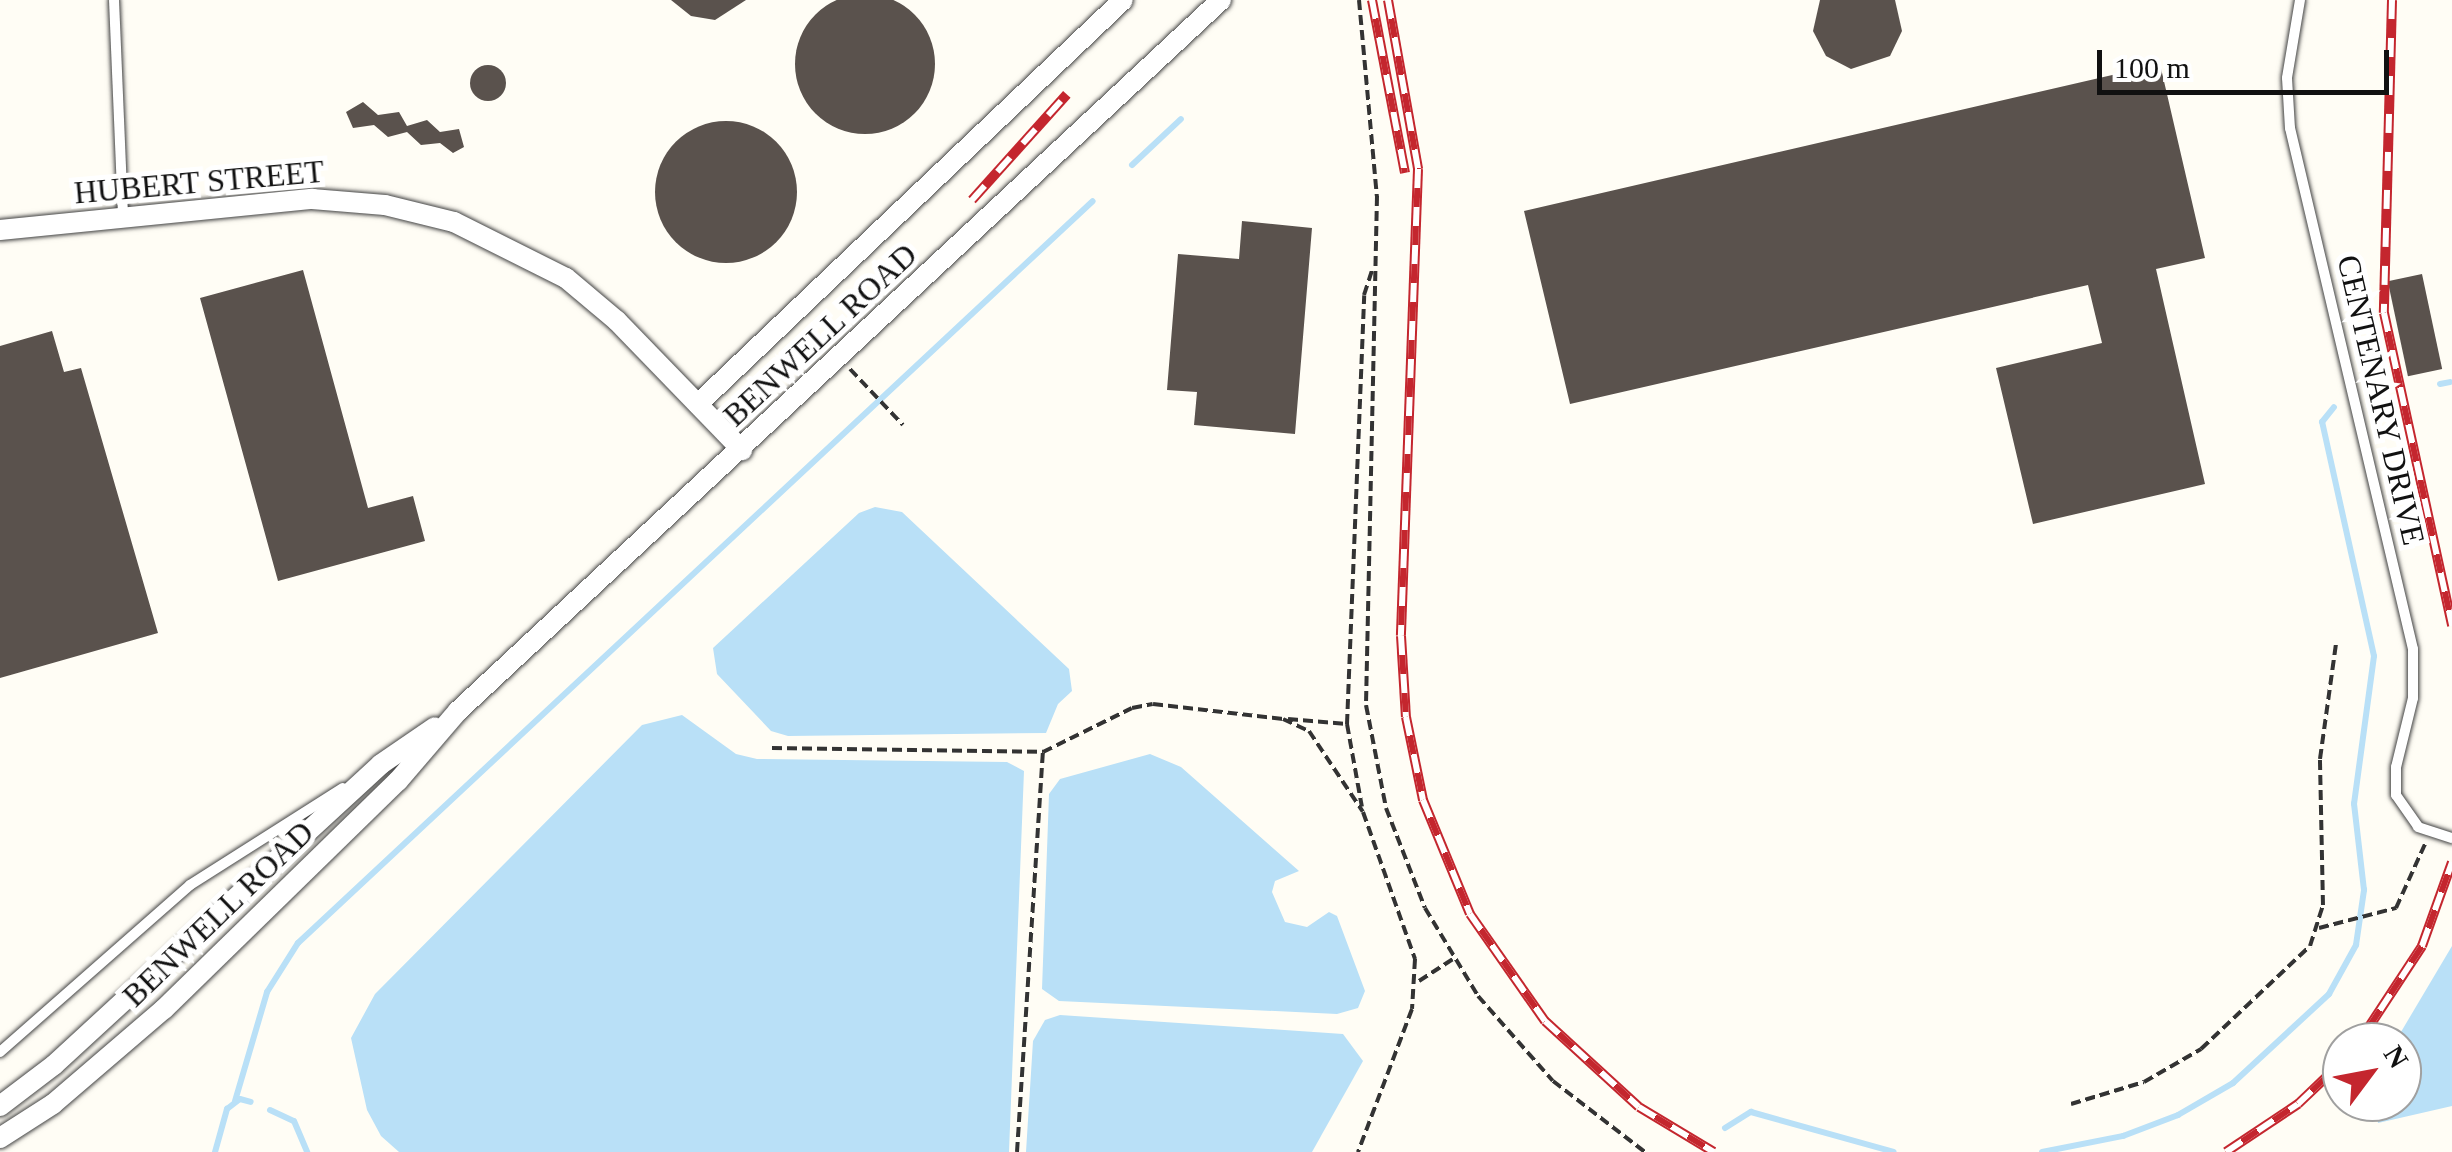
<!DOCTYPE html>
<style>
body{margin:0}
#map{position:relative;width:2452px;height:1152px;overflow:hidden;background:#fffdf5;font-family:"Times New Roman",serif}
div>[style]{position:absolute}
.water>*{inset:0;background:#b9e0f7}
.stream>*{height:6px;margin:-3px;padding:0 3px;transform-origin:3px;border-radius:3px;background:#b9e0f7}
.building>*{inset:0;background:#5a524d;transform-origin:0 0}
.round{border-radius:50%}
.path>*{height:4px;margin-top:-2px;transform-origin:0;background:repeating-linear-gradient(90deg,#333 0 10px,transparent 0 15px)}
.roads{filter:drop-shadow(0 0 2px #444) drop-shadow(0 0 2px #444)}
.lane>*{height:10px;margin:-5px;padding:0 5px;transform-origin:5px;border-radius:5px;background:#fff}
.street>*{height:20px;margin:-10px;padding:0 10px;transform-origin:10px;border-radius:10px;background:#fff}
.rail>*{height:10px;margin-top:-5px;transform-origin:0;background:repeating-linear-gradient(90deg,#fff 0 19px,#c4262e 0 38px);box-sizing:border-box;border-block:2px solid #c4262e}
span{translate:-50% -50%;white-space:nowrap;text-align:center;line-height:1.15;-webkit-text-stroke:10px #fff;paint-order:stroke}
.street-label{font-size:32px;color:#111}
.north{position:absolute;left:2322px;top:1022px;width:100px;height:100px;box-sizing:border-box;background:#fff;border:2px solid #a0a0a0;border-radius:50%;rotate:58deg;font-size:28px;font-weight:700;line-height:40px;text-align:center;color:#111}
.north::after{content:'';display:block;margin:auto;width:35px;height:45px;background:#c4262e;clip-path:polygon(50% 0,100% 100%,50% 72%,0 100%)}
.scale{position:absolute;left:2097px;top:50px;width:292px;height:45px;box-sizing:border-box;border:5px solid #111;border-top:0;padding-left:12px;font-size:30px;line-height:35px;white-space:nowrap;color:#111;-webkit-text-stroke:8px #fff;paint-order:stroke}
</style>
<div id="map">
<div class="water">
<div style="clip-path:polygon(875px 507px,902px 512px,1069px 669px,1072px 691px,1058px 704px,1046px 733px,788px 736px,771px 731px,717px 674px,713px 648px,859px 513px)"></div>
<div style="clip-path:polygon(682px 715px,736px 754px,757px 759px,1007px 762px,1024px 771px,1009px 1152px,399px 1152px,381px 1136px,367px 1110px,351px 1038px,375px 994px,642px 725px)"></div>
<div style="clip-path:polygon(1150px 754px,1181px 767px,1299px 871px,1275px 881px,1272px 892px,1285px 922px,1307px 927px,1329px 912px,1337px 916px,1365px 991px,1358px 1008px,1337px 1014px,1059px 1001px,1042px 989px,1049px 794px,1060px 779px)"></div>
<div style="clip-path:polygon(2452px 946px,2452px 1106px,2378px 1123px,2375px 1102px,2402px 1102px,2402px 1042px,2395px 1042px)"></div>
<div style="clip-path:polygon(1060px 1015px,1343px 1034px,1363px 1061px,1312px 1152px,1026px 1152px,1033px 1041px,1045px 1020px)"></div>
</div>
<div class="stream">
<div style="left:1132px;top:165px;width:67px;rotate:-43.2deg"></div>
<div style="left:2440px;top:384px;width:10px;rotate:-11deg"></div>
<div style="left:235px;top:1101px;width:114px;rotate:-73.6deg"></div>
<div style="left:267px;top:992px;width:58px;rotate:-57.7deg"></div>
<div style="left:298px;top:943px;width:1087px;rotate:-43.03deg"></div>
<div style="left:270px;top:1110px;width:26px;rotate:25deg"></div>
<div style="left:294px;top:1121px;width:34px;rotate:67deg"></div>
<div style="left:1725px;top:1128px;width:31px;rotate:-32deg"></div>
<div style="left:1751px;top:1112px;width:148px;rotate:15.6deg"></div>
<div style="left:215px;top:1152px;width:45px;rotate:-74.4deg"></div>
<div style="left:227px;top:1109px;width:16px;rotate:-38deg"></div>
<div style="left:240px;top:1099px;width:11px;rotate:15deg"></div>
<div style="left:2042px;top:1152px;width:83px;rotate:-11.2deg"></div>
<div style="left:2123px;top:1136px;width:59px;rotate:-20.9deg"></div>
<div style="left:2178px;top:1115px;width:64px;rotate:-30.2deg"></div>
<div style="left:2233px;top:1083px;width:131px;rotate:-42.8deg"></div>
<div style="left:2329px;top:994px;width:56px;rotate:-61.1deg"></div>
<div style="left:2356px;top:945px;width:56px;rotate:-81.7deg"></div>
<div style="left:2364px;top:890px;width:87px;rotate:-96.6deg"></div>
<div style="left:2354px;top:804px;width:149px;rotate:-82.3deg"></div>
<div style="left:2374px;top:656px;width:240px;rotate:-102.5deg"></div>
<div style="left:2322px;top:422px;width:19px;rotate:-51deg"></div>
</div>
<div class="building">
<div class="round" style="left:795px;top:-6px;width:140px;height:140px"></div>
<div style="clip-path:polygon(671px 0,746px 0,715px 20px,691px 16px)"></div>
<div style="clip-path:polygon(1820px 0,1895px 0,1902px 31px,1890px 56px,1851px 69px,1826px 56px,1813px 31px)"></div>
<div style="clip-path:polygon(2160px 64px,2205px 258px,2156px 269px,2205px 484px,2033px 524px,1996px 368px,2102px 343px,2088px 285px,1570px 404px,1524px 211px)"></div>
<div class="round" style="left:470px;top:65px;width:36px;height:36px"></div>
<div style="clip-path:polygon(363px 102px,378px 115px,399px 112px,407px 126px,427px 120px,440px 132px,459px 129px,464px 147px,453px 153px,440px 143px,421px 145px,407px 132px,388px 137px,374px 125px,353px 128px,346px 112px)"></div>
<div class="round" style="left:655px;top:121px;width:142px;height:142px"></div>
<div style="clip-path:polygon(1242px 221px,1312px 228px,1295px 434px,1194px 425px,1197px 392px,1167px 390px,1178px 254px,1239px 259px)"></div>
<div style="clip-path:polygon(303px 270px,368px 508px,413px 496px,425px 541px,278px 581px,200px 298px)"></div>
<div style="left:2422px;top:274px;width:97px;height:35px;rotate:78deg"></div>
<div style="clip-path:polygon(52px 331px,64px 372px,81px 368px,158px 633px,0 678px,0 346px)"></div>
</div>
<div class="path">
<div style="left:1359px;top:0;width:197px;rotate:84.8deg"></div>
<div style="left:1377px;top:196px;width:509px;rotate:91.24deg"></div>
<div style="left:1366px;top:705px;width:105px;rotate:79deg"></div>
<div style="left:1386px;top:808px;width:107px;rotate:68.7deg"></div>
<div style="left:1425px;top:908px;width:103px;rotate:58.9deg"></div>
<div style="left:1478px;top:996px;width:113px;rotate:48.6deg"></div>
<div style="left:1553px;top:1081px;width:116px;rotate:37.7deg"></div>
<div style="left:850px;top:369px;width:77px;rotate:46.6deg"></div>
<div style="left:1288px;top:719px;width:59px;rotate:4.8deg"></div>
<div style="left:1347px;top:724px;width:429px;rotate:-87.7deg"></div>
<div style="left:1364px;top:295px;width:28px;rotate:-72deg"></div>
<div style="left:1347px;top:724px;width:84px;rotate:79.8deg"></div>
<div style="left:772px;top:748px;width:271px;rotate:0.8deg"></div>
<div style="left:1043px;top:752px;width:99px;rotate:-26.3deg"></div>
<div style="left:1132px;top:708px;width:21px;rotate:-11deg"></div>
<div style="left:1153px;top:704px;width:131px;rotate:6.6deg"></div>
<div style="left:1283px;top:719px;width:29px;rotate:25deg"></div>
<div style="left:1309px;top:731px;width:97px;rotate:56.3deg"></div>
<div style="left:1363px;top:812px;width:156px;rotate:70.5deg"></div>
<div style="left:1415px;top:959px;width:50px;rotate:93.4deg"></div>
<div style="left:1412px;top:1009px;width:153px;rotate:110.7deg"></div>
<div style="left:2319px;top:928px;width:80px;rotate:-14.6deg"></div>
<div style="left:2396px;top:908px;width:70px;rotate:-65.6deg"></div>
<div style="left:1419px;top:981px;width:40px;rotate:-32.9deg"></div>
<div style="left:2071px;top:1104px;width:76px;rotate:-16.8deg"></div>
<div style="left:2144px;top:1082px;width:66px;rotate:-30.1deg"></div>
<div style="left:2201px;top:1049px;width:150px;rotate:-43.4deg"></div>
<div style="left:2310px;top:946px;width:43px;rotate:-72.4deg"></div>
<div style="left:2323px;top:905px;width:146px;rotate:-91.2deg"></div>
<div style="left:2320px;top:759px;width:117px;rotate:-82.1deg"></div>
<div style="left:1017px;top:1152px;width:401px;rotate:-86.3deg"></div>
</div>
<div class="roads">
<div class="lane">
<div style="left:114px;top:0;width:217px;rotate:87.6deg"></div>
<div style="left:2300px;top:0;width:79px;rotate:99.5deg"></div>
<div style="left:2287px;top:78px;width:50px;rotate:86.6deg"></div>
<div style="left:2290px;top:128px;width:535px;rotate:76.72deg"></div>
<div style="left:2413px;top:649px;width:49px;rotate:90deg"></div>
<div style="left:2413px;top:698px;width:71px;rotate:103.8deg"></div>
<div style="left:2396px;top:767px;width:28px;rotate:90deg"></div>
<div style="left:2396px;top:795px;width:39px;rotate:55deg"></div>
<div style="left:2418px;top:827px;width:36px;rotate:18deg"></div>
<div style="left:0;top:1052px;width:253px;rotate:-41.3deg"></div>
<div style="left:190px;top:885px;width:181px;rotate:-32.4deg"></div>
</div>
<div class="street">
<div style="left:0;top:230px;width:314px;rotate:-5.7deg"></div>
<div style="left:312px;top:199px;width:73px;rotate:4.7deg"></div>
<div style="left:385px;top:205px;width:71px;rotate:13.8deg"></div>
<div style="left:454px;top:222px;width:125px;rotate:26.6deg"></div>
<div style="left:566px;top:278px;width:67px;rotate:40.1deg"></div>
<div style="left:617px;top:321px;width:180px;rotate:45.9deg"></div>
<div style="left:698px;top:404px;width:586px;rotate:-43.55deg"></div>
<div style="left:0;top:1106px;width:68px;rotate:-37.2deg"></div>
<div style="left:54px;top:1065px;width:444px;rotate:-42.6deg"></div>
<div style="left:381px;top:764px;width:65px;rotate:-34.4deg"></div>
<div style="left:0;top:1138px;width:63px;rotate:-32.7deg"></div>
<div style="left:53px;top:1104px;width:146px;rotate:-40.6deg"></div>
<div style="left:164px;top:1009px;width:327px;rotate:-44.3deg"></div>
<div style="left:398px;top:781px;width:92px;rotate:-49.4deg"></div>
<div style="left:458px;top:711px;width:1043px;rotate:-42.98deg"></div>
</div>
</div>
<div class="rail">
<div style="left:1372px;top:0;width:176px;rotate:79.2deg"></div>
<div style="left:1388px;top:0;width:172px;rotate:79.9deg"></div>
<div style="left:1418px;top:169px;width:467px;rotate:92.1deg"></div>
<div style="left:1401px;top:636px;width:81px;rotate:86.5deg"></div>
<div style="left:1406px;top:717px;width:85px;rotate:78.4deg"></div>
<div style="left:1423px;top:800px;width:123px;rotate:67.6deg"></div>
<div style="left:1470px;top:914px;width:131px;rotate:55deg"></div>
<div style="left:1545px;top:1021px;width:127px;rotate:42.5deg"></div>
<div style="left:1639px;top:1107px;width:87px;rotate:31deg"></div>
<div style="left:2392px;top:0;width:313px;rotate:91.5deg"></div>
<div style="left:2384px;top:313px;width:320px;rotate:77.7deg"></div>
<div style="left:972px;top:200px;width:142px;rotate:-48.1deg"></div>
<div style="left:2359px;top:1042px;width:115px;rotate:-56.7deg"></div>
<div style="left:2422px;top:946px;width:89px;rotate:-70.3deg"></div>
<div style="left:2226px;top:1152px;width:87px;rotate:-33.7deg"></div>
<div style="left:2298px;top:1104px;width:61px;rotate:-43.7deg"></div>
</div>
<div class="street-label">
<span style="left:199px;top:182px;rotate:-5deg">HUBERT STREET</span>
<span style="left:820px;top:335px;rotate:-43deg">BENWELL ROAD</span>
<span style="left:2381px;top:400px;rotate:77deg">CENTENARY DRIVE</span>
<span style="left:218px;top:914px;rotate:-44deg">BENWELL ROAD</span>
</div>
<div class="north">N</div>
<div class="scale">100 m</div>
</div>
